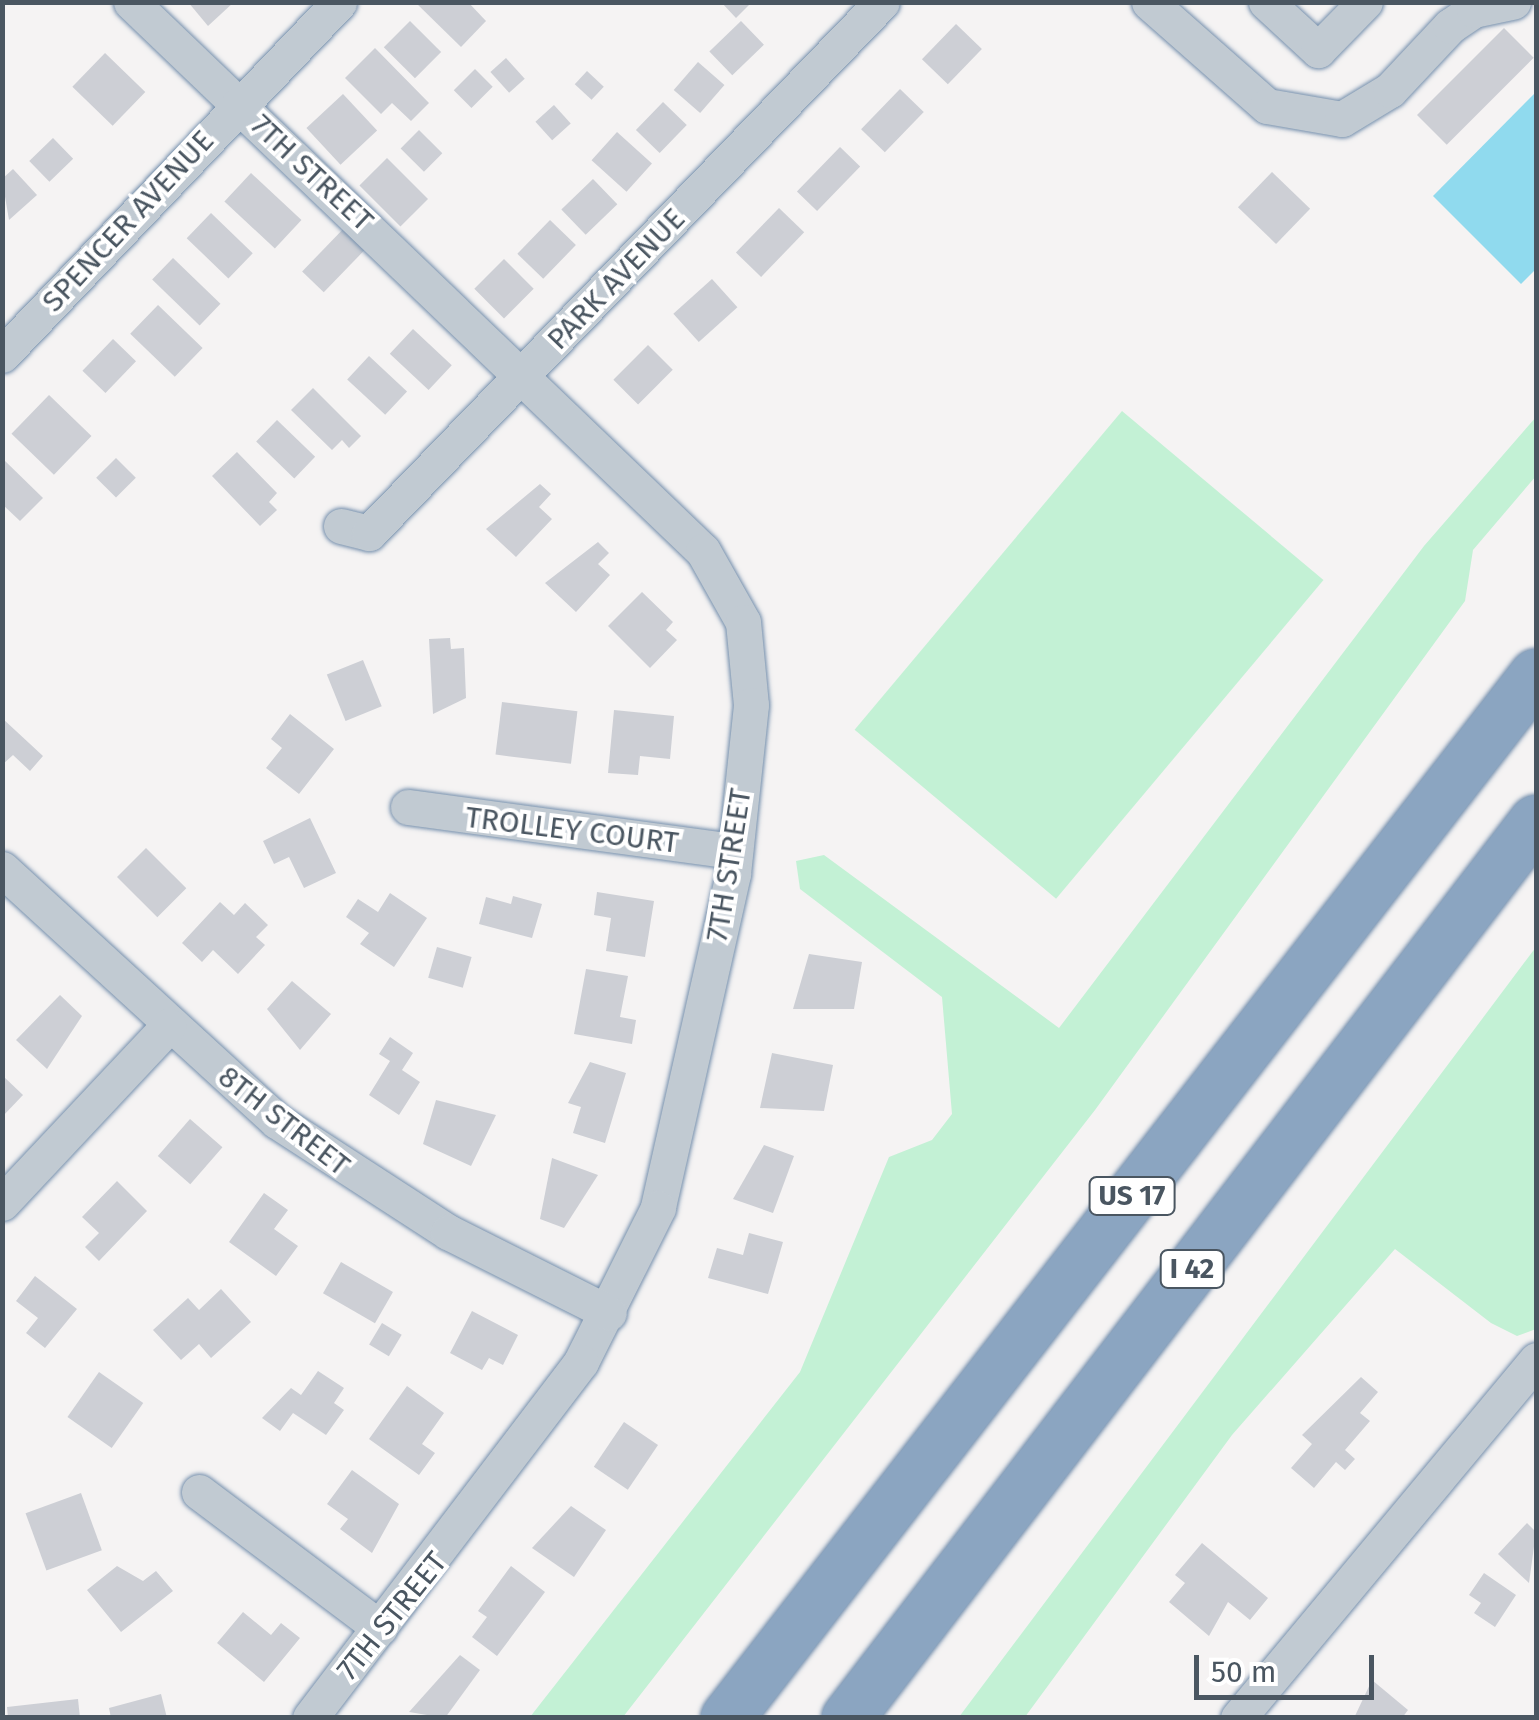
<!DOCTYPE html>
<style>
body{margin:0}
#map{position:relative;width:1539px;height:1720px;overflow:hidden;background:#f5f3f3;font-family:"Fira Sans",sans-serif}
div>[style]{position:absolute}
.green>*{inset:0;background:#c3f1d5;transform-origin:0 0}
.water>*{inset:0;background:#90daee}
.building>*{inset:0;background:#cdcfd5;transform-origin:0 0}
.roads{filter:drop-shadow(0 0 2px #7690ad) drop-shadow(0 0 2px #7690ad)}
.minor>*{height:35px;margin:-17.5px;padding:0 17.5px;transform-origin:17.5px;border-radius:17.5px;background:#c1cad2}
.highway>*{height:52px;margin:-26px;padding:0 26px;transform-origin:26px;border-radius:26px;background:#8ba5c1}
span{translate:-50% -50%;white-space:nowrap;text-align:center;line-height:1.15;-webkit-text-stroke:8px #fff;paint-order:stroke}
.shield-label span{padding:2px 8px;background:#fff;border:2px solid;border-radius:8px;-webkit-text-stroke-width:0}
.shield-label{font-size:28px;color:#4a5661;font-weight:700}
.street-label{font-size:30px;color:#4a5661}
.frame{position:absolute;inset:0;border:5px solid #4a5661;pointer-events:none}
.scale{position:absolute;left:1194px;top:1655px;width:180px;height:45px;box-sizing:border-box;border:5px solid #4a5661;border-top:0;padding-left:12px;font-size:30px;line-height:35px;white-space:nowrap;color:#4a5661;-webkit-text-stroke:8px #fff;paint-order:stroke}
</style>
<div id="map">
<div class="green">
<div style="left:1122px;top:411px;width:263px;height:416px;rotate:40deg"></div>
<div style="clip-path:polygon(1536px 417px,1536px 476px,1473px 550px,1465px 601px,1095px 1110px,623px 1717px,530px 1717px,800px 1372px,889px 1157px,932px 1140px,952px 1114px,942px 997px,800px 889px,796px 861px,824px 855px,1059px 1028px,1424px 546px)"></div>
<div style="clip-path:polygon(1536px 947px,1536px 1329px,1517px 1336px,1491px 1323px,1395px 1249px,1232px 1435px,1025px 1717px,959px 1717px)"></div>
</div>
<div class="water">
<div style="clip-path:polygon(1536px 92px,1536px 269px,1521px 284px,1433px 196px)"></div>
</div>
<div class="building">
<div style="clip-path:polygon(188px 2px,234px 2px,208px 26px)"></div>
<div style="clip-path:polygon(415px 2px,468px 2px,486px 21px,461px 47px)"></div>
<div style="clip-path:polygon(721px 2px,752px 2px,736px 18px)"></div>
<div style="left:410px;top:21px;width:44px;height:37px;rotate:45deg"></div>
<div style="left:741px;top:21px;width:33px;height:44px;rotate:46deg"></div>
<div style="left:956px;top:24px;width:36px;height:49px;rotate:44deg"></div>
<div style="left:1504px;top:28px;width:42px;height:123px;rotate:45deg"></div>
<div style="clip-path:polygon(375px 48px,429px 103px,411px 121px,392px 103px,381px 114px,345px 78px)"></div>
<div style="left:105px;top:53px;width:56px;height:47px;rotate:44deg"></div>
<div style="left:506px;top:58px;width:28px;height:21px;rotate:48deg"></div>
<div style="left:698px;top:62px;width:35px;height:37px;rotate:41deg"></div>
<div style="left:475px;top:69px;width:25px;height:30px;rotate:45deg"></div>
<div style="left:587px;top:71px;width:23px;height:18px;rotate:43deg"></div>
<div style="left:900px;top:89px;width:33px;height:56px;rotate:44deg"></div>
<div style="left:343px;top:94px;width:50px;height:50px;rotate:47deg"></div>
<div style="left:663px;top:102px;width:33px;height:39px;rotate:44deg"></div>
<div style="left:554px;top:105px;width:25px;height:25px;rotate:48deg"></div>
<div style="left:419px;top:130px;width:33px;height:26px;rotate:45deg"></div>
<div style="left:617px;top:132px;width:47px;height:38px;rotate:42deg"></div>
<div style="left:53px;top:138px;width:29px;height:33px;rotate:46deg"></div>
<div style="left:840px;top:147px;width:28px;height:62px;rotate:44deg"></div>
<div style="left:387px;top:158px;width:58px;height:39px;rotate:45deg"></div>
<div style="clip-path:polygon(13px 169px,37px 195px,9px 220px,2px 179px)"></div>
<div style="left:1272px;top:172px;width:53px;height:49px;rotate:44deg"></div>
<div style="left:251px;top:173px;width:69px;height:39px;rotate:43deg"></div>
<div style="left:593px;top:179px;width:35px;height:44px;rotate:46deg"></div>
<div style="left:779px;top:208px;width:35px;height:62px;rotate:44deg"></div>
<div style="left:211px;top:213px;width:58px;height:35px;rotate:44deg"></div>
<div style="left:550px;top:220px;width:36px;height:47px;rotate:44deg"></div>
<div style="left:348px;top:224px;width:30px;height:66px;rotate:44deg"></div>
<div style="left:173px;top:258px;width:66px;height:30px;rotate:44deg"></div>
<div style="left:504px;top:259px;width:42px;height:42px;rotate:45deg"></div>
<div style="left:712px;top:279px;width:38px;height:52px;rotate:48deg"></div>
<div style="left:158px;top:305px;width:62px;height:40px;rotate:44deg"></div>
<div style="left:413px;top:329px;width:53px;height:34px;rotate:43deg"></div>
<div style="left:113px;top:339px;width:32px;height:44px;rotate:44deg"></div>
<div style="left:648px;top:345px;width:35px;height:49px;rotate:45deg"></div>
<div style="left:369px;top:356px;width:52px;height:32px;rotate:43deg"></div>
<div style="clip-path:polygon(313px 388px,361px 436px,349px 448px,342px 440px,332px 450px,291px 410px)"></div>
<div style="left:49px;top:395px;width:59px;height:54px;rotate:44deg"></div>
<div style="left:277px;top:420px;width:53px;height:30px;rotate:44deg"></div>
<div style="clip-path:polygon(237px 452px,277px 493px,269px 502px,277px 510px,260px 526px,212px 476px)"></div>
<div style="clip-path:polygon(2px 458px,43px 498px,20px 521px,2px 504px)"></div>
<div style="left:116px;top:458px;width:28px;height:28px;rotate:45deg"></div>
<div style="clip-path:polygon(540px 484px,551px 494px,539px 507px,552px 519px,516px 557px,486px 529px)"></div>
<div style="clip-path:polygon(598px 542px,609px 553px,598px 564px,610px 575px,576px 612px,545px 583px)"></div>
<div style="clip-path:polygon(642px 592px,673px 622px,666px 630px,677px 640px,650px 668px,608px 626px)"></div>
<div style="clip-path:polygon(450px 638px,451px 649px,464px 648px,466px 698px,433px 714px,429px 639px)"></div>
<div style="left:363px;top:660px;width:50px;height:39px;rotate:68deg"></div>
<div style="left:502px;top:702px;width:76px;height:53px;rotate:7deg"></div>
<div style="clip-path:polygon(614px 710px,674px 716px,670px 759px,640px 756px,638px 775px,608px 773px)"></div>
<div style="clip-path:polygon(290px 714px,334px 749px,299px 794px,266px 768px,282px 748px,271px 739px)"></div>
<div style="clip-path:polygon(2px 718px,43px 756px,30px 771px,13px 755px,2px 765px)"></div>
<div style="clip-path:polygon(310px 818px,336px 873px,304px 888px,289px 857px,274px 864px,263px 841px)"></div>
<div style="left:146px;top:848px;width:57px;height:41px;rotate:45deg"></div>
<div style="clip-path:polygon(597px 892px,654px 901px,645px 957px,606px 951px,611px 918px,594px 915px)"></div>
<div style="clip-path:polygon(390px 893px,427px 918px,394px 967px,360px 944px,369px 933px,346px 917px,358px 899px,378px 912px)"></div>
<div style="clip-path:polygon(513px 896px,542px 904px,532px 938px,479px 924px,486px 897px,511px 904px)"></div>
<div style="clip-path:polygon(220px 902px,234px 915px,245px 903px,268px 925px,256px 937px,265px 945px,238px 974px,213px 950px,202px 962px,182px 943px)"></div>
<div style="left:437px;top:947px;width:36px;height:32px;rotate:16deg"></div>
<div style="clip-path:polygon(809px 954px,862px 962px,854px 1009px,793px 1009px)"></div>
<div style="clip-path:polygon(586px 969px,628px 976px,620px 1017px,636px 1020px,632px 1044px,574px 1034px)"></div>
<div style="clip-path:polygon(292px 981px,331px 1014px,300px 1050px,267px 1009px)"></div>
<div style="clip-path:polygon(60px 995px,82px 1016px,47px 1069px,16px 1040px)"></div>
<div style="clip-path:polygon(390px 1037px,413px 1053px,402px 1070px,420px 1082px,399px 1115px,369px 1095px,390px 1061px,379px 1054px)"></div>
<div style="clip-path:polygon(772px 1053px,833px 1065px,824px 1111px,760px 1108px)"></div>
<div style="clip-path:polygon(590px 1062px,626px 1073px,605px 1143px,573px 1133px,581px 1107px,568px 1103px)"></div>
<div style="clip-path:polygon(2px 1075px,23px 1095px,2px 1117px)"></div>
<div style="clip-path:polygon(436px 1100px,496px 1115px,471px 1166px,423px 1144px)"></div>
<div style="left:190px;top:1119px;width:43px;height:49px;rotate:41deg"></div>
<div style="clip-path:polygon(764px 1145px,794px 1156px,773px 1213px,733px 1199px)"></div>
<div style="clip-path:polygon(552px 1158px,598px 1175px,564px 1228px,540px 1219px)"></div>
<div style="clip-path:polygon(117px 1181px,147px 1211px,99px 1261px,85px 1247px,99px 1233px,82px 1217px)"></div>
<div style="clip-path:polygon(264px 1193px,288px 1210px,274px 1229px,298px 1246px,276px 1276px,229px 1242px)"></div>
<div style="clip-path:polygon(749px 1233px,783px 1242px,768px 1294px,708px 1278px,717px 1248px,743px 1255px)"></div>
<div style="left:341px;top:1262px;width:60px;height:36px;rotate:30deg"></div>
<div style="clip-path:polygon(35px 1276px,77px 1309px,45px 1348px,26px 1333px,38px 1318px,16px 1301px)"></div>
<div style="clip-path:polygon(221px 1289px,251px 1322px,211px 1358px,199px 1344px,181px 1360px,153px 1330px,188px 1298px,199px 1310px)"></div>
<div style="clip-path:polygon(472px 1311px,518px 1335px,503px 1365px,489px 1358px,482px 1370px,450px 1353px)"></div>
<div style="left:382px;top:1323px;width:23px;height:25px;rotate:31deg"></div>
<div style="clip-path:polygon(318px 1371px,344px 1388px,334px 1403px,344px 1410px,326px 1435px,293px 1413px,280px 1431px,262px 1418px,291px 1388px,301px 1395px)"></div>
<div style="left:99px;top:1372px;width:54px;height:55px;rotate:35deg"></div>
<div style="clip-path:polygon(1361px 1377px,1378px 1392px,1360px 1413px,1370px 1421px,1345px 1450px,1355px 1459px,1345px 1470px,1336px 1462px,1314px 1488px,1291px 1468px,1312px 1444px,1302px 1435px)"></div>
<div style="clip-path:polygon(407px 1386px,444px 1413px,422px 1444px,435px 1453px,419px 1475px,369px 1439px)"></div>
<div style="left:624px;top:1422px;width:41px;height:54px;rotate:34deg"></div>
<div style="clip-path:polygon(352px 1470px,399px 1504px,372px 1553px,340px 1529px,348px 1519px,327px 1504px)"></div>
<div style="left:81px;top:1493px;width:61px;height:59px;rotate:70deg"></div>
<div style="clip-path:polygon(571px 1506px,606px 1530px,574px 1577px,532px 1548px)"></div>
<div style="clip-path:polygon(1527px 1523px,1536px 1532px,1529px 1583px,1498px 1554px)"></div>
<div style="clip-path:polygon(1202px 1543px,1268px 1598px,1250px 1620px,1228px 1602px,1209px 1636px,1169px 1602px,1185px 1583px,1175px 1575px)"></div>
<div style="clip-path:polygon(117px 1566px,143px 1581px,156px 1571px,173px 1591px,121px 1632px,87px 1590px)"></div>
<div style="clip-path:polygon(511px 1566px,545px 1592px,497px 1656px,472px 1637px,487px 1617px,478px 1611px)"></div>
<div style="clip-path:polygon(1484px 1573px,1516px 1595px,1495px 1627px,1474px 1613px,1481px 1603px,1469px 1595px)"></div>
<div style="clip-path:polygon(243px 1612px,271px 1635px,281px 1623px,300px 1638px,264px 1682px,217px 1643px)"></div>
<div style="clip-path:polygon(460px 1655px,480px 1670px,445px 1718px,409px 1712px)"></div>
<div style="clip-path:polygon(1372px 1680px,1408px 1710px,1402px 1718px,1354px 1718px)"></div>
<div style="clip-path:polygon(161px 1694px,167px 1718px,111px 1718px,109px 1708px)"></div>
<div style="clip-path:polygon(78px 1699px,80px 1718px,8px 1718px,7px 1707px)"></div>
</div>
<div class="roads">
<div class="minor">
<div style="left:131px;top:2px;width:137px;rotate:43.8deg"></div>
<div style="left:1149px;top:2px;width:157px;rotate:41.4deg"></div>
<div style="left:1267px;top:106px;width:76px;rotate:9.8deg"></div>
<div style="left:1342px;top:119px;width:56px;rotate:-31.1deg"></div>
<div style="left:1390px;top:90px;width:88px;rotate:-46.8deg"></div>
<div style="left:1450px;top:26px;width:29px;rotate:-34deg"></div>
<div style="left:1474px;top:10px;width:40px;rotate:-12deg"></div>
<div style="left:1266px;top:2px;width:71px;rotate:42.7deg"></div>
<div style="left:1318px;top:50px;width:67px;rotate:-45.6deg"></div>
<div style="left:238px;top:105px;width:644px;rotate:43.81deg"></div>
<div style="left:703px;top:551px;width:81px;rotate:60.6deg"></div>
<div style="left:743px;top:622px;width:83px;rotate:84.5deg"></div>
<div style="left:751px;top:705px;width:170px;rotate:96.1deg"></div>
<div style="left:733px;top:874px;width:342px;rotate:102.7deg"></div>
<div style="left:658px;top:1208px;width:172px;rotate:116.6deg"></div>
<div style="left:581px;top:1362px;width:447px;rotate:127.3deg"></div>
<div style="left:2px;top:355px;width:488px;rotate:-46.3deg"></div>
<div style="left:341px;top:526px;width:29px;rotate:14deg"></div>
<div style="left:369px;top:533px;width:738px;rotate:-45.99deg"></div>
<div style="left:408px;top:807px;width:330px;rotate:7.7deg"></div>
<div style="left:2px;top:869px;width:373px;rotate:42.5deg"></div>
<div style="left:277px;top:1121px;width:204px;rotate:33deg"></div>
<div style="left:448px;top:1232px;width:180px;rotate:26.7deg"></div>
<div style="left:2px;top:1203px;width:243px;rotate:-46.8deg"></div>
<div style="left:199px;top:1492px;width:226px;rotate:36.9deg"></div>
<div style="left:1238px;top:1718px;width:466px;rotate:-50.2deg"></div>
</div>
<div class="highway">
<div style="left:727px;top:1718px;width:1320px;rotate:-52.2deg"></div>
<div style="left:848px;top:1718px;width:1130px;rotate:-52.51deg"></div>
</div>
</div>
<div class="shield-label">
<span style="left:1132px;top:1196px">US 17</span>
<span style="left:1192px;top:1269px">I 42</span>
</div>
<div class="street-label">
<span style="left:312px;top:173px;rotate:43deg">7TH STREET</span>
<span style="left:128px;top:221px;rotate:-47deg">SPENCER AVENUE</span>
<span style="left:616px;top:279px;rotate:-46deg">PARK AVENUE</span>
<span style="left:572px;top:830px;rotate:7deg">TROLLEY COURT</span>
<span style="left:729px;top:865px;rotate:-81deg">7TH STREET</span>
<span style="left:284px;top:1121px;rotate:38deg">8TH STREET</span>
<span style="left:392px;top:1616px;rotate:-51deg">7TH STREET</span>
</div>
<div class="frame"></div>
<div class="scale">50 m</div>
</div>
